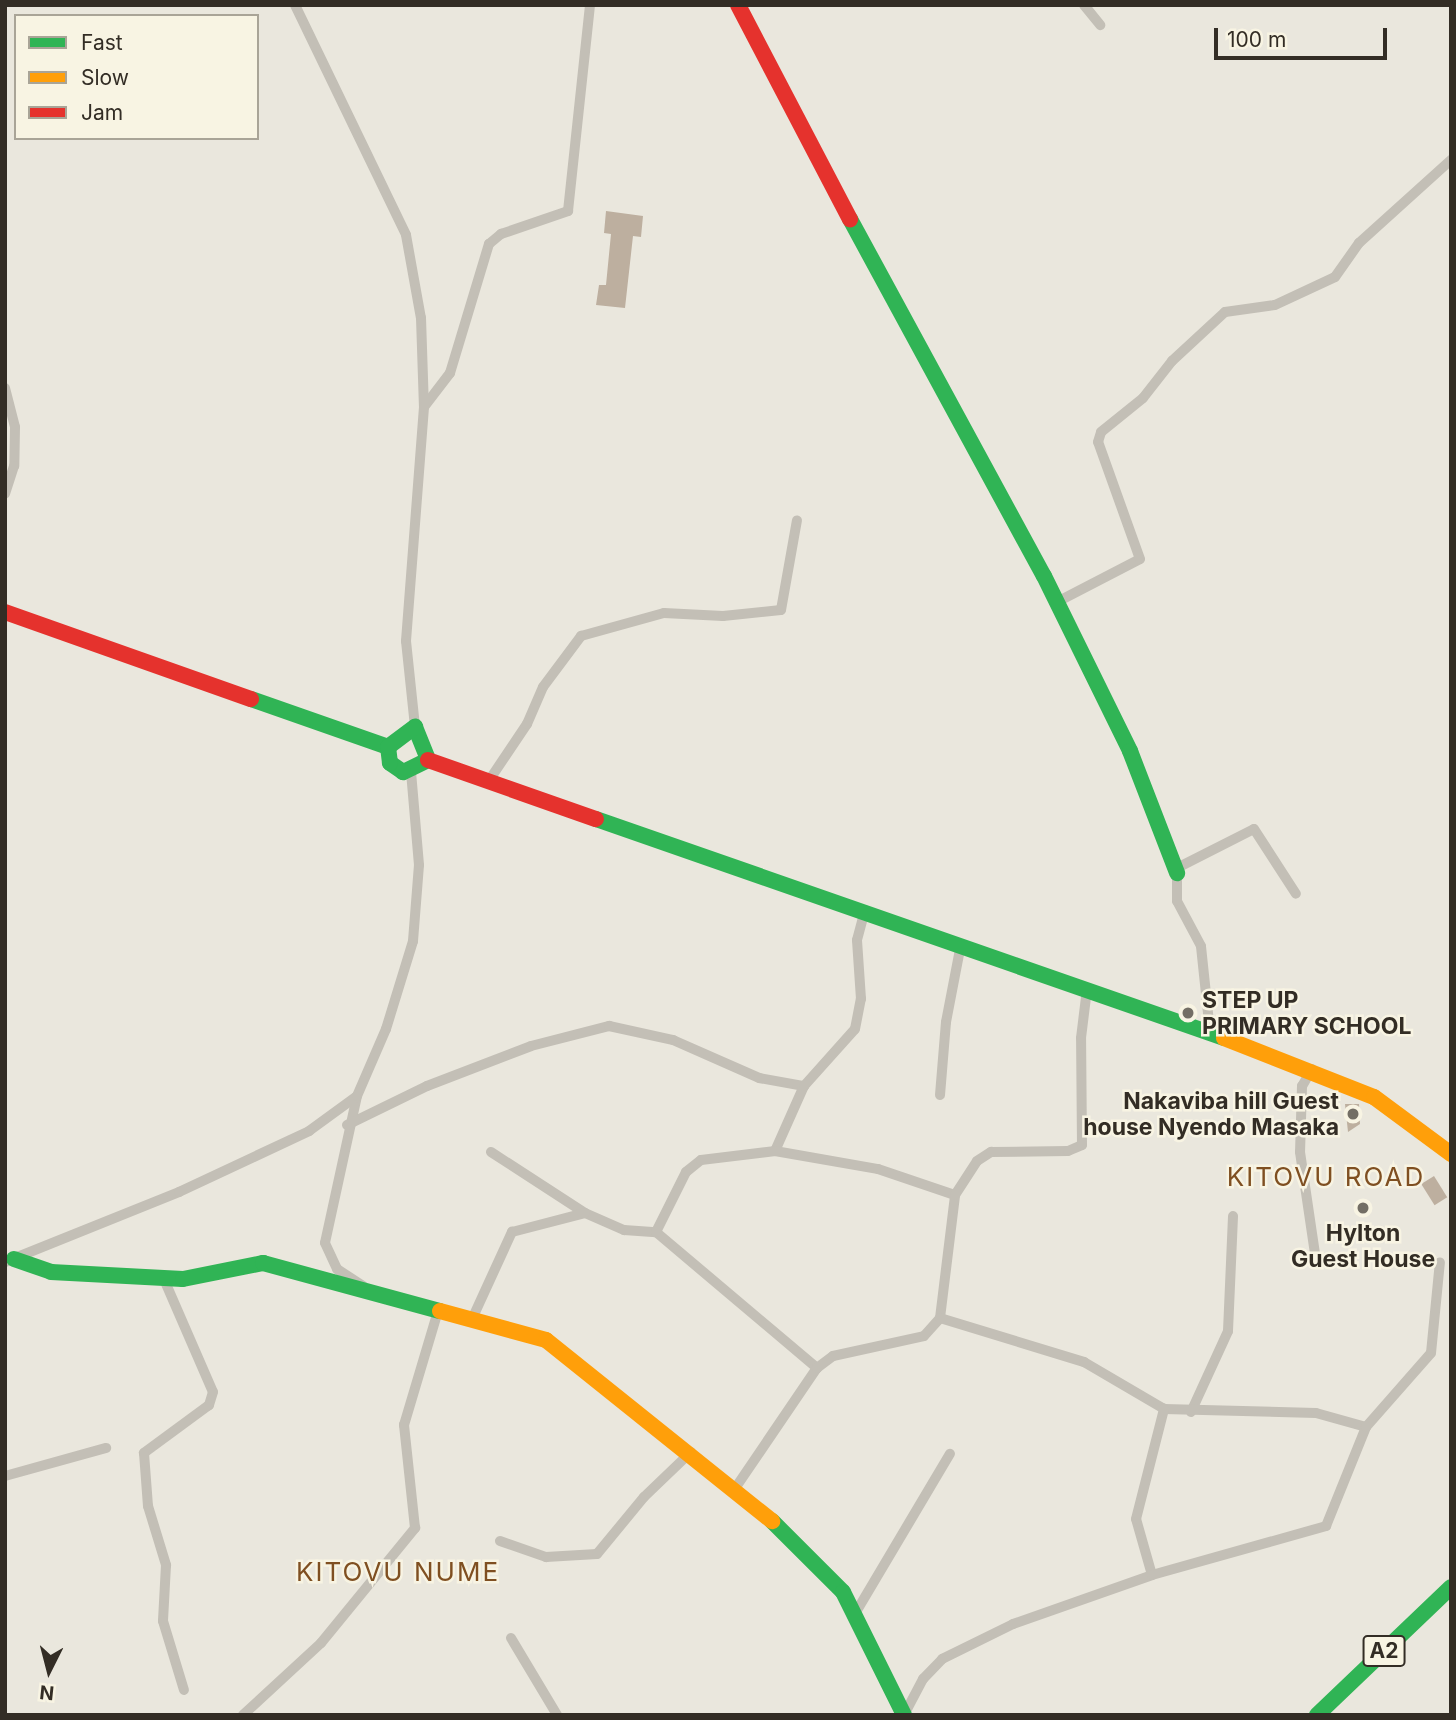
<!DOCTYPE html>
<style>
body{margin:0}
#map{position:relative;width:1456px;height:1720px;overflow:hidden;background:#eae7dd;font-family:Inter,sans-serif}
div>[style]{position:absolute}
.building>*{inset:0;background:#bdaf9f;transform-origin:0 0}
.street>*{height:10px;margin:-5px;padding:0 5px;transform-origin:5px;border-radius:5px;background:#c3bfb6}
.fast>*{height:16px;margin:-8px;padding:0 8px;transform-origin:8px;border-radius:8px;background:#30b455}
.slow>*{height:16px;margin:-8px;padding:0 8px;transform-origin:8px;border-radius:8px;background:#ff9f0a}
.jam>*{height:16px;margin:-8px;padding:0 8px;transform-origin:8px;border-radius:8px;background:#e5322d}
.dots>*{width:19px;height:19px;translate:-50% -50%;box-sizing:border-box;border:4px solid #f8f4e3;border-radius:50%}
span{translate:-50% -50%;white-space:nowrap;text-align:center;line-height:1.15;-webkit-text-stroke:5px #f8f4e3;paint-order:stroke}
.shield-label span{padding:2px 5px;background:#f8f4e3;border:2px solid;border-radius:5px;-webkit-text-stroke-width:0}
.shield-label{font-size:21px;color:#332d25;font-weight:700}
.poi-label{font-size:23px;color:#332d25;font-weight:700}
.left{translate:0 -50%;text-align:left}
.right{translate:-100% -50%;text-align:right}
.quarter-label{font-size:26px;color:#7f4f21;letter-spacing:2px}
.frame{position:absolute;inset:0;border:7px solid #332d25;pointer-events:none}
.legend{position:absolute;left:14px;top:14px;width:245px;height:126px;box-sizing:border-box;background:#f8f4e3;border:2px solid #a9a497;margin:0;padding:9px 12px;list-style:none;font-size:21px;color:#332d25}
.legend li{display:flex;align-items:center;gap:14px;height:35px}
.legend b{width:35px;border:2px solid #a9a497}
.north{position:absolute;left:14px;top:1636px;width:70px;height:70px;-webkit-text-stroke:5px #f8f4e3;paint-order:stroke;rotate:186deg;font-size:19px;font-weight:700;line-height:28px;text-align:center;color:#332d25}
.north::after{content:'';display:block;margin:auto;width:24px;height:32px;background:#332d25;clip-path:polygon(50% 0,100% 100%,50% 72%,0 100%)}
.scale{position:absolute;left:1214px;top:28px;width:173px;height:32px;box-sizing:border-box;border:4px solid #332d25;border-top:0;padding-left:9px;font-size:21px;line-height:24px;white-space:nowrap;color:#332d25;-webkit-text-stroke:5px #f8f4e3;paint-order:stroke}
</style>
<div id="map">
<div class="building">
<div style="clip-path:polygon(606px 211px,643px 216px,641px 237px,633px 236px,625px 308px,596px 305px,599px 285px,606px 285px,611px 234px,604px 233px)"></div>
<div style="clip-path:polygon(1345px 1104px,1359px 1104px,1360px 1124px,1348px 1132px)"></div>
<div style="left:1434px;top:1176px;width:25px;height:15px;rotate:58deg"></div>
</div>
<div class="street">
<div style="left:295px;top:5px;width:255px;rotate:64.2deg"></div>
<div style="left:406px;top:235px;width:84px;rotate:79.8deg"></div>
<div style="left:421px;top:318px;width:89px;rotate:88.1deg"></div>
<div style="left:424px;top:407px;width:235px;rotate:94.4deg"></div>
<div style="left:406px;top:641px;width:86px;rotate:84deg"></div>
<div style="left:1084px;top:5px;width:26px;rotate:51deg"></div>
<div style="left:5px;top:388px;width:40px;rotate:75.6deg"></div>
<div style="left:15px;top:427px;width:39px;rotate:91deg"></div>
<div style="left:14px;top:466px;width:29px;rotate:108deg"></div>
<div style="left:424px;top:407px;width:43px;rotate:-52.6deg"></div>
<div style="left:450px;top:373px;width:135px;rotate:-73.2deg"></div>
<div style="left:489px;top:244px;width:16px;rotate:-40deg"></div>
<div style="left:501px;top:234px;width:71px;rotate:-18.9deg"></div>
<div style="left:568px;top:211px;width:207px;rotate:-83.9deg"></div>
<div style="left:1057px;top:602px;width:93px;rotate:-27.4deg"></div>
<div style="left:1140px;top:559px;width:124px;rotate:-109.7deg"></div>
<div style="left:1098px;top:442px;width:10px;rotate:-73deg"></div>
<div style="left:1101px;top:432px;width:54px;rotate:-39deg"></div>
<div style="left:1143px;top:398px;width:47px;rotate:-51.9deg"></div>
<div style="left:1172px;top:361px;width:72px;rotate:-42.8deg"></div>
<div style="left:1225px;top:312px;width:50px;rotate:-8deg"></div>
<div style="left:1275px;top:305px;width:66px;rotate:-25deg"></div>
<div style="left:1335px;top:277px;width:42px;rotate:-54.8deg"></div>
<div style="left:1359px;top:243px;width:124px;rotate:-42.1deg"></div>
<div style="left:488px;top:782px;width:70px;rotate:-56.1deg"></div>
<div style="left:527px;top:724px;width:40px;rotate:-66.6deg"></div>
<div style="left:543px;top:687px;width:64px;rotate:-53.3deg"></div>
<div style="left:581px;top:636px;width:86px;rotate:-15.5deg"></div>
<div style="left:664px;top:613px;width:59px;rotate:2.9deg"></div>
<div style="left:723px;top:616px;width:58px;rotate:-5.9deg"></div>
<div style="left:781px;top:610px;width:91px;rotate:-79.9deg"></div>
<div style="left:1210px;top:1032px;width:86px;rotate:-96deg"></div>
<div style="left:1201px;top:946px;width:51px;rotate:-118.1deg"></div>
<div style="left:1177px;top:901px;width:33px;rotate:-90deg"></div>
<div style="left:1177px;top:868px;width:86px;rotate:-26.9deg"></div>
<div style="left:1254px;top:829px;width:77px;rotate:57.1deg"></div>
<div style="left:1312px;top:1069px;width:20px;rotate:120deg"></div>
<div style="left:1302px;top:1086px;width:66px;rotate:91.7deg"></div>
<div style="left:1300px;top:1152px;width:102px;rotate:81.6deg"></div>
<div style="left:940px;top:1095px;width:73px;rotate:-85.3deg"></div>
<div style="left:946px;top:1022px;width:79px;rotate:-79.1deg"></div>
<div style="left:357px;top:1096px;width:150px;rotate:102.3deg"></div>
<div style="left:325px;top:1243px;width:29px;rotate:65deg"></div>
<div style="left:337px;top:1269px;width:31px;rotate:33deg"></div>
<div style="left:347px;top:1125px;width:89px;rotate:-26deg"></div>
<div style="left:427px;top:1086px;width:111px;rotate:-21deg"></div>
<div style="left:531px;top:1046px;width:81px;rotate:-14.4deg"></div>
<div style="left:609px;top:1026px;width:66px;rotate:12.3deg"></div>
<div style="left:673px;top:1040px;width:94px;rotate:23.8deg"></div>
<div style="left:759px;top:1078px;width:46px;rotate:10.1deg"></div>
<div style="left:775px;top:1151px;width:71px;rotate:-66deg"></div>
<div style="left:804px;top:1086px;width:76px;rotate:-48.2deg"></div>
<div style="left:855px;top:1029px;width:31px;rotate:-79deg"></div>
<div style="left:861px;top:999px;width:59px;rotate:-93.9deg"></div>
<div style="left:857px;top:940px;width:31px;rotate:-75deg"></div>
<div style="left:491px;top:1152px;width:112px;rotate:33deg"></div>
<div style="left:585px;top:1213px;width:43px;rotate:23.6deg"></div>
<div style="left:624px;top:1230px;width:32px;rotate:4deg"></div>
<div style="left:656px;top:1232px;width:211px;rotate:40.2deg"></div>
<div style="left:656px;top:1232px;width:67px;rotate:-63.4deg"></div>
<div style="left:686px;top:1172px;width:19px;rotate:-39deg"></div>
<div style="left:701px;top:1160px;width:75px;rotate:-6.9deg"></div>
<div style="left:775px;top:1151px;width:105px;rotate:9.9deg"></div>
<div style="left:878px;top:1169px;width:81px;rotate:18.7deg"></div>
<div style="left:5px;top:1262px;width:188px;rotate:-21.9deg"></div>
<div style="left:179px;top:1192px;width:144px;rotate:-25.1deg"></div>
<div style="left:309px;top:1131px;width:59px;rotate:-36.1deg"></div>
<div style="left:357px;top:1096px;width:73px;rotate:-66.6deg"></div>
<div style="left:386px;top:1029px;width:92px;rotate:-72.9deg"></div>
<div style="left:413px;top:941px;width:76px;rotate:-85.5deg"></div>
<div style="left:419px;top:865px;width:94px;rotate:-94.9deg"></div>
<div style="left:163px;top:1277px;width:125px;rotate:66.5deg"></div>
<div style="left:213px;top:1392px;width:14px;rotate:107deg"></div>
<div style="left:209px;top:1405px;width:81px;rotate:143.6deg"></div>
<div style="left:144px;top:1453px;width:53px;rotate:85.7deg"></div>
<div style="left:148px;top:1506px;width:62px;rotate:73deg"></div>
<div style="left:166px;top:1565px;width:56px;rotate:93.1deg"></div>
<div style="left:163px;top:1621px;width:72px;rotate:73.1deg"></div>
<div style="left:473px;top:1317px;width:94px;rotate:-65.4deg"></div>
<div style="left:512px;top:1232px;width:75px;rotate:-14.6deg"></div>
<div style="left:940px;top:1318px;width:124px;rotate:-83deg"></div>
<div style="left:955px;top:1195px;width:40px;rotate:-57.1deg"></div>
<div style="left:977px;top:1161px;width:17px;rotate:-33deg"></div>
<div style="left:991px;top:1152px;width:77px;rotate:-0.7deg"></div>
<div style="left:1068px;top:1151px;width:15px;rotate:-23deg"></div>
<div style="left:1082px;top:1145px;width:107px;rotate:-90.5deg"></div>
<div style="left:1081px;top:1038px;width:49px;rotate:-83deg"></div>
<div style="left:1191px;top:1412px;width:89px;rotate:-65.4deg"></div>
<div style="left:1228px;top:1331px;width:115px;rotate:-87.5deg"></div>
<div style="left:5px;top:1476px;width:105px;rotate:-15.5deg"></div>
<div style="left:736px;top:1487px;width:144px;rotate:-55.8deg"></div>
<div style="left:817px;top:1368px;width:20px;rotate:-37deg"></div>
<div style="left:833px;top:1356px;width:93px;rotate:-12.4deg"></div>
<div style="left:924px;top:1336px;width:24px;rotate:-48deg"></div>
<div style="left:940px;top:1318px;width:151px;rotate:17deg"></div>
<div style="left:1084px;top:1362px;width:93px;rotate:30.4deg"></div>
<div style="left:1164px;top:1409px;width:152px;rotate:1.5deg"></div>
<div style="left:1316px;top:1413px;width:52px;rotate:15.6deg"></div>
<div style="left:500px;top:1541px;width:49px;rotate:19.2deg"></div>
<div style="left:546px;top:1557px;width:51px;rotate:-3.4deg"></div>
<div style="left:597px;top:1554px;width:74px;rotate:-50.5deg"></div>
<div style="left:644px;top:1497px;width:65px;rotate:-43.8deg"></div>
<div style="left:1152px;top:1575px;width:58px;rotate:-105.9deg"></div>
<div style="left:1136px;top:1519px;width:114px;rotate:-75.7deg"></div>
<div style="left:856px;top:1612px;width:184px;rotate:-59.3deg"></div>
<div style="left:511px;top:1638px;width:90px;rotate:59.1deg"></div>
<div style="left:243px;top:1715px;width:106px;rotate:-42.7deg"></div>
<div style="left:321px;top:1643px;width:149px;rotate:-50.7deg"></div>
<div style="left:415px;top:1528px;width:104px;rotate:-96.1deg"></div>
<div style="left:404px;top:1425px;width:116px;rotate:-73.4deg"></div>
<div style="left:904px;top:1715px;width:41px;rotate:-62.2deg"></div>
<div style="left:923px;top:1679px;width:28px;rotate:-46deg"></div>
<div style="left:942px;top:1659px;width:79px;rotate:-26.2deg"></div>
<div style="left:1013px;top:1624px;width:147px;rotate:-19.4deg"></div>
<div style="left:1152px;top:1575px;width:181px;rotate:-15.7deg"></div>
<div style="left:1326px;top:1526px;width:107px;rotate:-68deg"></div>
<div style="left:1366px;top:1427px;width:98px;rotate:-48.7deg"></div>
<div style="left:1431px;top:1353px;width:91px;rotate:-84.4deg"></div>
</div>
<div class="fast">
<div style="left:850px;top:219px;width:406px;rotate:61.5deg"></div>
<div style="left:1044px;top:576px;width:195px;rotate:63.8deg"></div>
<div style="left:1130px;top:751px;width:131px;rotate:68.9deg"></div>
<div style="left:251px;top:699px;width:145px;rotate:19.3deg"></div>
<div style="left:415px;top:727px;width:35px;rotate:68deg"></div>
<div style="left:428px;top:760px;width:28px;rotate:154deg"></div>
<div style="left:403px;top:772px;width:16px;rotate:-145deg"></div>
<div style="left:390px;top:763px;width:16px;rotate:-97deg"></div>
<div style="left:388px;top:747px;width:34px;rotate:-37deg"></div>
<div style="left:596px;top:819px;width:665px;rotate:19.22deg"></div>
<div style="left:14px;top:1259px;width:39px;rotate:19deg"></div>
<div style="left:51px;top:1272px;width:132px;rotate:3deg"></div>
<div style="left:183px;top:1279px;width:82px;rotate:-11.3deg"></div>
<div style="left:263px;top:1263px;width:183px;rotate:15.2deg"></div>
<div style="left:772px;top:1521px;width:100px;rotate:45deg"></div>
<div style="left:843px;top:1592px;width:137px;rotate:63.6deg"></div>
<div style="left:1317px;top:1715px;width:185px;rotate:-43.7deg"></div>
</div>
<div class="slow">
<div style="left:1224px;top:1038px;width:161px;rotate:21.5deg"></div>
<div style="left:1374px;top:1097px;width:96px;rotate:36.5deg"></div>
<div style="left:440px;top:1311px;width:110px;rotate:15.3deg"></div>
<div style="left:546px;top:1340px;width:290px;rotate:38.7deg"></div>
</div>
<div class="jam">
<div style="left:738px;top:5px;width:242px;rotate:62.4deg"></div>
<div style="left:5px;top:612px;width:261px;rotate:19.5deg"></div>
<div style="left:428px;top:760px;width:178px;rotate:19.4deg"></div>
</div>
<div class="dots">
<div style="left:1188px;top:1013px;background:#736e65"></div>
<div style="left:1353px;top:1114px;background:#736e65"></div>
<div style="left:1363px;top:1208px;background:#736e65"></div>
</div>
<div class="shield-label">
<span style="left:1384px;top:1651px">A2</span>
</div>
<div class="poi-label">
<span class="left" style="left:1202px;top:1013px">STEP UP<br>PRIMARY SCHOOL</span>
<span class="right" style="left:1339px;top:1114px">Nakaviba hill Guest<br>house Nyendo Masaka</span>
<span style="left:1363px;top:1246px">Hylton<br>Guest House</span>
</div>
<div class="quarter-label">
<span style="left:1326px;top:1177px">KITOVU ROAD</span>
<span style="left:398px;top:1572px">KITOVU NUME</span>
</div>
<div class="frame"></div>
<ul class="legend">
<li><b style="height:9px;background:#30b455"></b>Fast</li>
<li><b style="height:9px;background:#ff9f0a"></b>Slow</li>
<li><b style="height:9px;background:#e5322d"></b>Jam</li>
</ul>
<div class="north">N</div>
<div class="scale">100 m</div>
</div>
